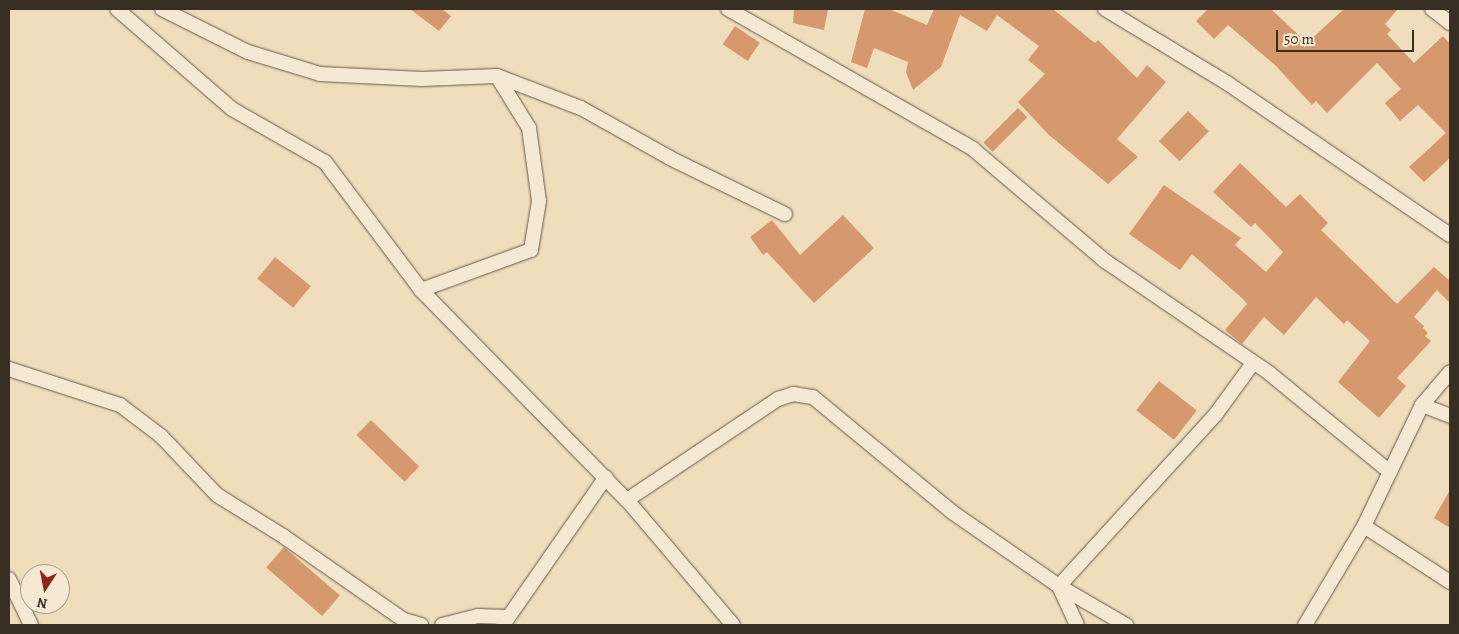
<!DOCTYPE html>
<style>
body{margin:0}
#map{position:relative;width:1459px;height:634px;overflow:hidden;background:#f0ddbc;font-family:Alegreya,serif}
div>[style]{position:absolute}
.building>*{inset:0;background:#d6986d;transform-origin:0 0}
.roads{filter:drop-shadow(0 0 1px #655a4a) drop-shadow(0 0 1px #655a4a)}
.street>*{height:14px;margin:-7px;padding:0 7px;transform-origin:7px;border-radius:7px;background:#f5e9d3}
span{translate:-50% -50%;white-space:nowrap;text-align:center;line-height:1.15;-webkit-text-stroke:4.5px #f5e9d3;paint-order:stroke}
.frame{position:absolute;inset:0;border:10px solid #372e24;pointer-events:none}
.north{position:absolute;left:20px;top:564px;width:50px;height:50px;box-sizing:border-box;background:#f5e9d3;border:1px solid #a99e8d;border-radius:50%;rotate:191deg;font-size:14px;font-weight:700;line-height:20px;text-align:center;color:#372e24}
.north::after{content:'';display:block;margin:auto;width:18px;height:22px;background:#8f2418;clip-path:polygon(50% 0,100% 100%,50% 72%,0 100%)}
.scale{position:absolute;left:1276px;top:30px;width:138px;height:22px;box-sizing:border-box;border:2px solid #372e24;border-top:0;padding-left:6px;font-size:15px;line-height:18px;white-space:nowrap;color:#372e24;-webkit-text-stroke:4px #f5e9d3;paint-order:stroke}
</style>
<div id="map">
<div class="building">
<div style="clip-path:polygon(410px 9px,442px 9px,451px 16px,439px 31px)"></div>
<div style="clip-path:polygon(794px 9px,828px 9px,824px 30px,793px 23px)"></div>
<div style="clip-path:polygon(865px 9px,889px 9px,927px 25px,934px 9px,1053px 9px,1091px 40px,1095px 43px,1098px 40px,1137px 78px,1147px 65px,1166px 82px,1117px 139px,1138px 157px,1108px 184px,1049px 135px,1018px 102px,1045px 74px,1028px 60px,1039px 46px,997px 15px,987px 31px,960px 15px,941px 67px,913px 90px,906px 72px,908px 62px,874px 48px,867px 68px,851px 62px)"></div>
<div style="clip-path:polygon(1208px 9px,1271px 9px,1307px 43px,1344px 9px,1398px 9px,1385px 24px,1391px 30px,1387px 34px,1414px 63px,1443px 36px,1450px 44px,1450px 158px,1424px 182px,1409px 167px,1446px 133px,1418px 105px,1400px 121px,1385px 103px,1401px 89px,1377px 63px,1327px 113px,1316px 101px,1312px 105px,1275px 65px,1228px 25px,1214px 39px,1196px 21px)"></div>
<div style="left:735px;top:26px;width:30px;height:22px;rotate:34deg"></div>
<div style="left:1018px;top:108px;width:13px;height:49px;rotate:45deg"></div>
<div style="left:1188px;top:111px;width:29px;height:42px;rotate:44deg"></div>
<div style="clip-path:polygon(1240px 163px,1286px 207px,1300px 194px,1328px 223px,1321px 230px,1397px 304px,1434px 267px,1450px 281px,1450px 303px,1437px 290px,1414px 317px,1424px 326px,1423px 328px,1428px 333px,1425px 336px,1431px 341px,1397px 378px,1406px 386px,1379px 418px,1338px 382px,1370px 341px,1347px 320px,1344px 324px,1316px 297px,1284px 335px,1264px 317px,1242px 344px,1225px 330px,1247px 304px,1243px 299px,1192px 254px,1180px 270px,1129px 234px,1164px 185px,1241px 238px,1235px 245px,1266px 272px,1283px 252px,1255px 223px,1251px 227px,1213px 192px)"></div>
<div style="clip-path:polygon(843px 215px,874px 248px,814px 303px,767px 252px,763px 255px,750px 237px,772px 220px,800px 255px)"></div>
<div style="left:275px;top:257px;width:46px;height:28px;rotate:39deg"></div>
<div style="left:1159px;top:381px;width:48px;height:37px;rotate:38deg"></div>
<div style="left:371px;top:420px;width:67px;height:21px;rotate:44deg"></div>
<div style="clip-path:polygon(1450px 490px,1450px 528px,1434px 518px)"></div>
<div style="left:284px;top:547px;width:74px;height:27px;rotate:41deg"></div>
</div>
<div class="roads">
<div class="street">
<div style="left:117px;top:9px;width:152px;rotate:41deg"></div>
<div style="left:232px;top:109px;width:107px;rotate:29.7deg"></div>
<div style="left:325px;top:162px;width:160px;rotate:53.1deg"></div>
<div style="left:421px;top:290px;width:294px;rotate:45.6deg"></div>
<div style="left:627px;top:500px;width:164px;rotate:49.7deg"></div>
<div style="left:162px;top:9px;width:96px;rotate:26.6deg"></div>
<div style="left:248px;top:52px;width:75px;rotate:17deg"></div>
<div style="left:320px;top:74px;width:102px;rotate:2.8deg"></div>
<div style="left:422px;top:79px;width:75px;rotate:-2.3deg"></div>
<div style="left:497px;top:76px;width:90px;rotate:20.9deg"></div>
<div style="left:581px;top:108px;width:102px;rotate:29.3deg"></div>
<div style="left:670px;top:158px;width:128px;rotate:26deg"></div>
<div style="left:728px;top:9px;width:282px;rotate:29.7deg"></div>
<div style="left:973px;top:149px;width:173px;rotate:40.3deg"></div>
<div style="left:1105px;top:261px;width:199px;rotate:34.3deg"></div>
<div style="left:1269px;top:373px;width:156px;rotate:39.3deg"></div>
<div style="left:1105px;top:9px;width:143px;rotate:31.2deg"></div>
<div style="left:1227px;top:83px;width:270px;rotate:34.3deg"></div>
<div style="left:1432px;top:9px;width:23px;rotate:38deg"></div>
<div style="left:421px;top:290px;width:117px;rotate:-20deg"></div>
<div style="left:531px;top:250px;width:50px;rotate:-80.7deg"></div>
<div style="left:539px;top:201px;width:74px;rotate:-97.8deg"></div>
<div style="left:529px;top:128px;width:61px;rotate:-121.6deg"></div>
<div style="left:9px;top:369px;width:117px;rotate:18deg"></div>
<div style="left:120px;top:405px;width:51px;rotate:37.1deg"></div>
<div style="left:161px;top:436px;width:81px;rotate:46.5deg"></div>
<div style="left:217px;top:495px;width:78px;rotate:31.8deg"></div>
<div style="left:283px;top:536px;width:147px;rotate:34.8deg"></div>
<div style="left:404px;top:620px;width:18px;rotate:16deg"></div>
<div style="left:1422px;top:405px;width:30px;rotate:21deg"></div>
<div style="left:627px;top:500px;width:182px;rotate:-33.8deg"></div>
<div style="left:778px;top:399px;width:16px;rotate:-18deg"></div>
<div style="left:793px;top:394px;width:20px;rotate:9deg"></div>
<div style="left:813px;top:397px;width:180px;rotate:39.6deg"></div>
<div style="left:952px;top:512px;width:130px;rotate:34.7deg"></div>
<div style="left:1059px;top:586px;width:78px;rotate:30.2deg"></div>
<div style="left:1364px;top:526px;width:103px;rotate:33.1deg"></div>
<div style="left:9px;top:579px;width:51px;rotate:64.4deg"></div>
<div style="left:442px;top:625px;width:37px;rotate:-14deg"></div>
<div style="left:478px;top:616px;width:29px;rotate:2deg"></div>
<div style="left:503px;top:625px;width:180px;rotate:-55.2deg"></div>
<div style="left:1077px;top:625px;width:43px;rotate:-114.8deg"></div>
<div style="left:1059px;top:586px;width:233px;rotate:-47.6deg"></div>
<div style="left:1216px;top:414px;width:63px;rotate:-54deg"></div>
<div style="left:1305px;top:625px;width:115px;rotate:-59.2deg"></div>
<div style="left:1364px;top:526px;width:134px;rotate:-64.4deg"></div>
<div style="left:1422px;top:405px;width:43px;rotate:-49.7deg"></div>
</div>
</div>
<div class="frame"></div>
<div class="north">N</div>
<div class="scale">50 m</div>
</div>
